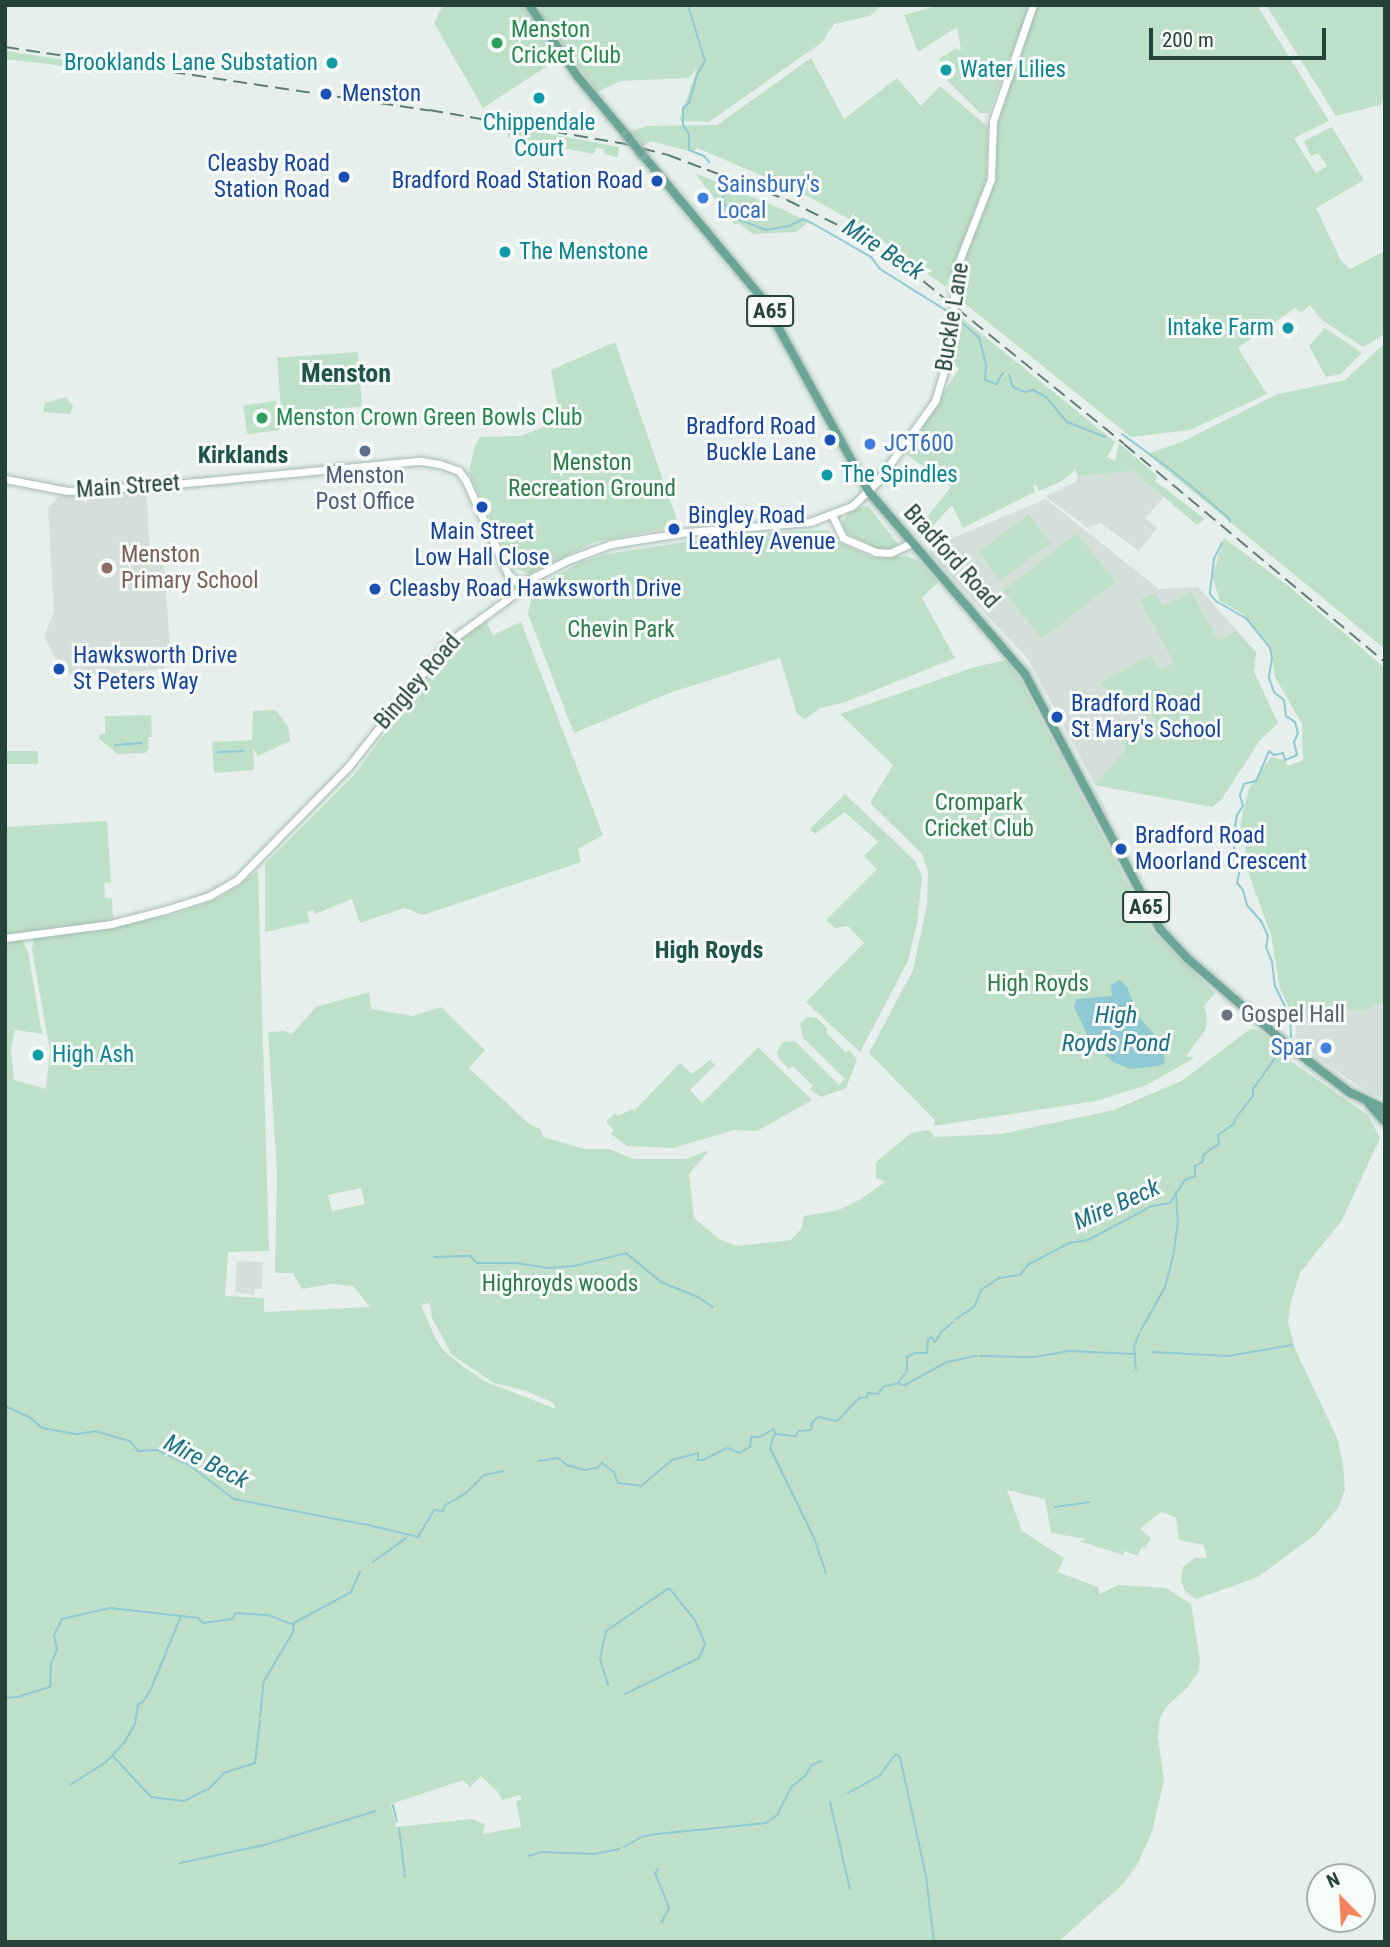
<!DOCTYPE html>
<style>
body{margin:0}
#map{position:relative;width:1390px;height:1947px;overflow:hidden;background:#e6efeb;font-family:"Roboto Condensed",sans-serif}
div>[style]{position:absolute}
.built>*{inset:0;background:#d4dfda}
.green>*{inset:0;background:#bfe0c8;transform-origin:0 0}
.water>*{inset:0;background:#8ec9d4}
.stream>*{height:2px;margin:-1px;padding:0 1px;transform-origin:1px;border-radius:1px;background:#8ec9d4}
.roads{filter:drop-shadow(0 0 2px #a4bbb3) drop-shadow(0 0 2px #a4bbb3)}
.secondary>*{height:7px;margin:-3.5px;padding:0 3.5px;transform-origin:3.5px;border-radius:3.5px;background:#fff}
.primary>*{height:8px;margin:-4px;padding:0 4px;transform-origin:4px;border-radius:4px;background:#6aa596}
.rail>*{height:2px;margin-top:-1px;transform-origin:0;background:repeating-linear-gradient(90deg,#5f7d75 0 14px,transparent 0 21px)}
.bridges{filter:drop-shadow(0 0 2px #a4bbb3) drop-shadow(0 0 2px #a4bbb3)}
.secondary-bridge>*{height:7px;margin:-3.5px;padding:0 3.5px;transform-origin:3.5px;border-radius:3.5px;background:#fff}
.primary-bridge>*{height:8px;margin:-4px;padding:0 4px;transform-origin:4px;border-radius:4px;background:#6aa596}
.dots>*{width:19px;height:19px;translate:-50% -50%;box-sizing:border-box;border:4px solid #f7fbf9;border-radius:50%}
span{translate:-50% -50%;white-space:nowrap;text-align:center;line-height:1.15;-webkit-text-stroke:6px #f7fbf9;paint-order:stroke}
.shield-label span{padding:2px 5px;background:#f7fbf9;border:2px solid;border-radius:5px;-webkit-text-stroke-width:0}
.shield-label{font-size:21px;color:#24423a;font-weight:700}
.leisure-label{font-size:23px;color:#27864d}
.left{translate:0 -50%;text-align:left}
.culture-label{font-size:23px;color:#0d838f}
.right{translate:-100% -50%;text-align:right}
.transit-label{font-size:23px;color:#164399}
.shop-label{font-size:23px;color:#366cbe}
.street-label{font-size:23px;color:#24423a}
.park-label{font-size:23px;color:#2d7a4b}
.service-label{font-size:23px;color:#4e5e75}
.education-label{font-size:23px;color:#785e54}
.worship-label{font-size:23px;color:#5b616d}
.water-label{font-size:24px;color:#1c6f80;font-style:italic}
.neighbourhood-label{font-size:24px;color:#1f5548;font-weight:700}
.quarter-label{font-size:26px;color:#1f5548;font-weight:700}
.frame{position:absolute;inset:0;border:7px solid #24423a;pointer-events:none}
.north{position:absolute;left:1306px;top:1863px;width:70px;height:70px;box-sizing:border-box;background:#f7fbf9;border:2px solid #a3b1ad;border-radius:50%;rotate:336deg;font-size:19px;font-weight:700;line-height:28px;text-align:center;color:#24423a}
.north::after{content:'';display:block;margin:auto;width:24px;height:32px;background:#f4845f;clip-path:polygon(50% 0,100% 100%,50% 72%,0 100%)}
.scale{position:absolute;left:1149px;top:28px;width:177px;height:32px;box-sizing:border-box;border:4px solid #24423a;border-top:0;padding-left:9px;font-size:21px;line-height:24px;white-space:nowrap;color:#24423a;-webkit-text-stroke:5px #f7fbf9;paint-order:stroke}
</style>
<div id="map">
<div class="built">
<div style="clip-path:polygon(1133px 471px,1164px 497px,1145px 518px,1157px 528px,1139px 551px,1100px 523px,1088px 528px,1045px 496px,1076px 482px,1078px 476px)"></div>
<div style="clip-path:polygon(146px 490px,150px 550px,163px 549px,171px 660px,163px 669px,84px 676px,63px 673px,44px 636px,54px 612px,48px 508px,59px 496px)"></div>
<div style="clip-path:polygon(1046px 499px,1159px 589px,1198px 587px,1256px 652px,1254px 672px,1278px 723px,1260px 740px,1221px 800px,1212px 807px,1095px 785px,1029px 660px,929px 553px,931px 547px)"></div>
<div style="clip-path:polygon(1385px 1001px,1385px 1099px,1369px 1093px,1295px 1042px,1298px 1012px,1365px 1010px)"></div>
<div style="clip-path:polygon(237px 1261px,263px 1262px,262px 1289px,255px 1289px,254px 1295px,235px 1292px)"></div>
</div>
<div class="green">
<div style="clip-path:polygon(443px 5px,523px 5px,558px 59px,483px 108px,434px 23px)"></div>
<div style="clip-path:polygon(544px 5px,881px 5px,870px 16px,834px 24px,821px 43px,709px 122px,679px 121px,697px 69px,688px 78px,620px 81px,597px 92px,538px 10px)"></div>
<div style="clip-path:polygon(939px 5px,1030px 5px,989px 113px,980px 113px,948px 81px,947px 78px,952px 75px,946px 75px,939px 59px,955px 49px,961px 50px,957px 27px,918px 52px,904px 15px)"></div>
<div style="clip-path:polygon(1037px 5px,1257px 5px,1329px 121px,1294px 138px,1303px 153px,1316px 173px,1327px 166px,1318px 153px,1311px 156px,1304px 141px,1332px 127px,1364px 180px,1316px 208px,1341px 261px,1350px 269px,1385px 251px,1385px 334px,1363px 347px,1322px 320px,1310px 305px,1301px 313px,1295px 308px,1238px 348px,1267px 394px,1190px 430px,1131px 437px,963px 302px,963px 260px,991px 188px,996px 122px)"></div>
<div style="clip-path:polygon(1266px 5px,1385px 5px,1385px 99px,1380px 105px,1336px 116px)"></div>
<div style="clip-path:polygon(5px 51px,73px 61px,72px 67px,5px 59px)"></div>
<div style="clip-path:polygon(811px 58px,844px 119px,897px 78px,921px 106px,940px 86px,988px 127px,986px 180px,946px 287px,862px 226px,798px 191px,697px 148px,693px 152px,651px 141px,642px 146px,633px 134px,633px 131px,646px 126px,717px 125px)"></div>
<div style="clip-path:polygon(518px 128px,619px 147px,618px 157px,604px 154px,604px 149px,596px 148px,594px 154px,507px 137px,508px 131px,517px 133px)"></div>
<div style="clip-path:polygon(695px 173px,784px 210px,808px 222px,796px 232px,753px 234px,738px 223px,735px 225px)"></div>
<div style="clip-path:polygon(957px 314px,1115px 442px,1107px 457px,1115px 461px,1119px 443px,1157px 476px,1155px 481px,1205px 519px,1197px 525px,1133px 471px,1078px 476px,1075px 470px,1062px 481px,1039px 491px,1036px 485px,1033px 486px,1035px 492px,963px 528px,952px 505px,921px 539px,915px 532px,951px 487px,905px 453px,959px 369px,951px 361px)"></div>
<div style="clip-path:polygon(1325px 328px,1362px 353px,1341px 374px,1326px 377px,1309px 346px)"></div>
<div style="clip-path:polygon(615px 342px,679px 526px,595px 542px,530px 574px,507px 565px,501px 542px,469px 473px,474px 448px,480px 437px,521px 436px,560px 420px,551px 370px)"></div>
<div style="clip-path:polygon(1385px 343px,1385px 649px,1147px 454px,1184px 441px,1278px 394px,1345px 380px)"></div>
<div style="left:358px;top:352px;width:55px;height:81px;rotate:86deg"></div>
<div style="clip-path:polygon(66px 397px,73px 406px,70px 414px,43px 412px,45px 403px)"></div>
<div style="left:276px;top:401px;width:29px;height:33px;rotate:82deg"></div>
<div style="clip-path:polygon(868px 506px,898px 544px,892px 548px,880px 550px,844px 532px,843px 522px,847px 515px,856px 508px)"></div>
<div style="left:1029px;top:514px;width:36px;height:63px;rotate:53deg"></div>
<div style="clip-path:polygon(828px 530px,840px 543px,873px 558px,907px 556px,919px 561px,938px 582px,922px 598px,955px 658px,843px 703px,820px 708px,805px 719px,797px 714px,780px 658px,672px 692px,574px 733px,528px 614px,532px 595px,543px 583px,581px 562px,607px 554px,737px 534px)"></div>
<div style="left:1077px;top:533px;width:62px;height:93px;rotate:52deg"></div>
<div style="clip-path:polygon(1224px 538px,1287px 585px,1385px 668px,1385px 1001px,1365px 1010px,1291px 1012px,1280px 989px,1271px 935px,1246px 866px,1245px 845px,1239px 844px,1241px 820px,1249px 788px,1271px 757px,1285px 760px,1288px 766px,1303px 760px,1302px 724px,1275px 677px,1270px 646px,1243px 614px,1220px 601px,1212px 577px)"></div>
<div style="clip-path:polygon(1155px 592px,1163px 607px,1191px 592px,1218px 640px,1236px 631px,1256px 652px,1254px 672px,1278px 723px,1260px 740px,1221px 800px,1212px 807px,1095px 785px,1126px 749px,1123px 743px,1156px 723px,1151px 714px,1145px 717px,1137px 705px,1119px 714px,1101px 682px,1151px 655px,1159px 670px,1174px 663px,1140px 600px)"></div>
<div style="clip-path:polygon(486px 622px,493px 635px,521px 622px,603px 835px,578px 849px,581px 862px,423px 915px,405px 908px,360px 923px,352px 899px,315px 914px,314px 910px,307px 912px,310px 922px,265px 932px,265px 864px,355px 774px,450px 646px)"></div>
<div style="clip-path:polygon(1006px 660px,1020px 679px,1153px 932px,1215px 993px,1204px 1006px,1207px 1015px,1206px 1029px,1186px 1056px,1194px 1058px,1147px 1085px,1096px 1101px,933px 1126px,935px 1120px,869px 1053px,913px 970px,927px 905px,928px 872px,922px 854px,870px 803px,893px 765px,840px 714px,975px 667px)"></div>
<div style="clip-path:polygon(276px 710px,288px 727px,290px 741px,258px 756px,253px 748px,254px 770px,214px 773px,212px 742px,252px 740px,253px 711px)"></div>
<div style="clip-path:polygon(151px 715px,152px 737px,148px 737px,149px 748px,145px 753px,118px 754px,99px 739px,99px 735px,105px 734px,105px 716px)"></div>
<div style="left:38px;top:751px;width:13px;height:33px;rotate:90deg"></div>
<div style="clip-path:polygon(845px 794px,915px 861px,922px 877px,917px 923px,908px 961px,860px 1052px,806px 1002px,864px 943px,848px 926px,835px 928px,826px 920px,877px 869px,864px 856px,878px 842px,845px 812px,815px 834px,810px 829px)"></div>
<div style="clip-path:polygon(107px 821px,111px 882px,104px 883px,105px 898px,112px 898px,113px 919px,87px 925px,5px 934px,5px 827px)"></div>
<div style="clip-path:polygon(evenodd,258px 871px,269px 1251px,228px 1252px,225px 1296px,264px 1298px,264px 1312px,370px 1307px,353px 1286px,331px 1284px,302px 1289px,293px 1273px,275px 1273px,277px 1172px,268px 1032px,285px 1031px,292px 1034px,316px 1007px,369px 992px,371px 1009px,413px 1016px,441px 1007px,485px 1050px,469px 1068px,528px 1123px,540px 1129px,543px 1137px,585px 1149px,609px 1149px,634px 1159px,686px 1159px,709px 1150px,689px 1174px,694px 1218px,719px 1239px,736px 1246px,791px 1240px,801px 1229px,804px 1216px,839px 1210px,861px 1199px,885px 1182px,876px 1178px,876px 1162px,911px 1133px,930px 1130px,934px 1137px,1001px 1134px,1114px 1110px,1183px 1080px,1250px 1029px,1258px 1030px,1281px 1046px,1279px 1053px,1368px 1115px,1380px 1138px,1342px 1220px,1300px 1273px,1290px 1305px,1288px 1322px,1295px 1349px,1338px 1440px,1343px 1464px,1345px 1490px,1338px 1508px,1316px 1534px,1258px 1577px,1196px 1599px,1185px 1591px,1181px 1582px,1183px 1567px,1195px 1558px,1207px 1558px,1204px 1545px,1179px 1540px,1176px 1518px,1162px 1512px,1154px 1517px,1140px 1529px,1151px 1538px,1145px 1548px,1142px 1547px,1138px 1556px,1125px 1551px,1123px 1555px,1079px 1541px,1087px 1539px,1051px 1533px,1045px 1499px,1007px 1490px,1022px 1531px,1064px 1558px,1058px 1572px,1098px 1587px,1100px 1594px,1118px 1585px,1166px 1588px,1191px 1604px,1200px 1660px,1199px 1671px,1188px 1687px,1166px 1707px,1160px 1718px,1158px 1738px,1164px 1780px,1152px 1832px,1137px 1865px,1123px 1884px,1058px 1942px,5px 1942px,5px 940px,21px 938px,28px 952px,42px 1034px,15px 1030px,11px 1048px,14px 1080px,46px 1089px,50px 1051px,32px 950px,34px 937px,172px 915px,220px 898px,258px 871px,361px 1188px,365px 1204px,332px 1211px,328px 1195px,361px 1188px,258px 871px,430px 1303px,432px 1318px,452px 1355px,494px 1383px,526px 1391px,552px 1402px,556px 1409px,484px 1381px,461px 1365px,442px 1349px,435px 1337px,421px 1305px,430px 1303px,258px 871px,481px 1776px,498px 1792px,502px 1800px,520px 1795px,521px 1800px,516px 1801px,521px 1827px,483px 1834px,485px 1824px,472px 1819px,396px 1827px,391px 1804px,463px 1780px,470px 1787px,481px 1776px)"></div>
<div style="clip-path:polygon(807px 1017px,817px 1018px,828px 1029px,826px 1032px,846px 1053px,849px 1049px,857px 1060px,846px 1088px,821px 1097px,810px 1089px,813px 1086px,793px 1066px,789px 1069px,779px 1059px,777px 1052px,783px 1042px,795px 1041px,839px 1085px,845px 1079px,803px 1038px,800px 1024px)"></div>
<div style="clip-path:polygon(758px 1047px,812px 1100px,757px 1131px,734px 1130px,673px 1148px,627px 1146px,611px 1134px,614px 1130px,606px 1122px,615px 1113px,618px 1116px,632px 1109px,634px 1111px,680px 1063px,692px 1074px,710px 1060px,715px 1065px,690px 1090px,702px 1103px)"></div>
</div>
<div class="water">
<div style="clip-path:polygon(1119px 980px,1127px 987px,1139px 1017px,1163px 1044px,1165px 1063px,1159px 1066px,1131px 1069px,1113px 1062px,1088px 1036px,1074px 1007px,1077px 999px,1112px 996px,1111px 985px)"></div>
</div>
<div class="stream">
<div style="left:688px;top:5px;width:59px;rotate:73.1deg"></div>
<div style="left:705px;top:61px;width:16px;rotate:120deg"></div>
<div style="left:697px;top:75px;width:29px;rotate:106deg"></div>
<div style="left:689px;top:103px;width:8px;rotate:140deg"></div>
<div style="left:683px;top:108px;width:16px;rotate:90deg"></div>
<div style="left:683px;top:124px;width:13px;rotate:61deg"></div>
<div style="left:689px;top:135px;width:15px;rotate:90deg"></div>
<div style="left:689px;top:150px;width:16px;rotate:22deg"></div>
<div style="left:704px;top:156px;width:8px;rotate:50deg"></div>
<div style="left:718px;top:184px;width:11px;rotate:52deg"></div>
<div style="left:725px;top:193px;width:7px;rotate:117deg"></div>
<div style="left:722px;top:199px;width:7px;rotate:63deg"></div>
<div style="left:725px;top:205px;width:21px;rotate:45deg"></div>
<div style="left:740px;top:220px;width:28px;rotate:21deg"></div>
<div style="left:766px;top:230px;width:23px;rotate:-10deg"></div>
<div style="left:789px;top:226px;width:16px;rotate:-27deg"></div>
<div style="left:803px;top:219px;width:10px;rotate:24deg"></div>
<div style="left:812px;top:223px;width:68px;rotate:30deg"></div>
<div style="left:871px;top:257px;width:15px;rotate:53deg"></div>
<div style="left:880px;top:269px;width:85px;rotate:32deg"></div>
<div style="left:956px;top:318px;width:30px;rotate:40deg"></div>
<div style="left:979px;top:337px;width:30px;rotate:76deg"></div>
<div style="left:986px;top:366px;width:14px;rotate:94deg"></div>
<div style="left:985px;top:380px;width:12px;rotate:20deg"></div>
<div style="left:996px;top:384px;width:13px;rotate:-58deg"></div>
<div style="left:1009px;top:375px;width:13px;rotate:72deg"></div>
<div style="left:1013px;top:387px;width:13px;rotate:23deg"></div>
<div style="left:1025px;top:392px;width:8px;rotate:-14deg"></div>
<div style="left:1033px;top:390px;width:15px;rotate:28deg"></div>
<div style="left:1046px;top:397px;width:33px;rotate:50deg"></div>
<div style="left:1067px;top:422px;width:41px;rotate:21.5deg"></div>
<div style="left:1122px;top:434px;width:64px;rotate:36.2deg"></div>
<div style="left:1174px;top:472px;width:72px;rotate:39.9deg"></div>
<div style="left:1229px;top:518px;width:4px;rotate:76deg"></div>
<div style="left:1222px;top:543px;width:18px;rotate:117deg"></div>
<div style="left:1214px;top:559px;width:35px;rotate:97deg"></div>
<div style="left:1210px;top:594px;width:9px;rotate:49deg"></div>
<div style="left:1216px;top:601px;width:34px;rotate:30deg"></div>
<div style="left:1246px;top:618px;width:38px;rotate:51deg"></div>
<div style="left:1270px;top:648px;width:10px;rotate:79deg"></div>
<div style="left:1272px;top:658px;width:20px;rotate:99deg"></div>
<div style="left:1269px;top:678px;width:15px;rotate:70deg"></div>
<div style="left:1274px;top:692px;width:13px;rotate:39deg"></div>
<div style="left:1284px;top:700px;width:16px;rotate:83deg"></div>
<div style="left:1286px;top:716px;width:11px;rotate:34deg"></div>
<div style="left:1295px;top:722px;width:11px;rotate:75deg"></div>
<div style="left:1298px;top:733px;width:10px;rotate:114deg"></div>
<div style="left:1294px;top:742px;width:13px;rotate:77deg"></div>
<div style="left:1297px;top:755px;width:13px;rotate:157deg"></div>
<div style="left:1285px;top:760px;width:7px;rotate:-106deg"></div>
<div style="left:1283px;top:753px;width:9px;rotate:167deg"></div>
<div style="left:1274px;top:755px;width:6px;rotate:-141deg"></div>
<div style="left:1269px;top:751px;width:33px;rotate:113deg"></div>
<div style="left:1256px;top:781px;width:12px;rotate:166deg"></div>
<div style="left:1244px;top:784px;width:12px;rotate:110deg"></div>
<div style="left:1240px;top:795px;width:11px;rotate:75deg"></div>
<div style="left:1243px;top:806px;width:11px;rotate:124deg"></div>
<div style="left:1237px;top:815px;width:18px;rotate:99deg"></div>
<div style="left:1234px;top:833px;width:29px;rotate:90deg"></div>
<div style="left:1234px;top:862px;width:9px;rotate:49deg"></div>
<div style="left:1240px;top:869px;width:14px;rotate:102deg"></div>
<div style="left:1237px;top:883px;width:9px;rotate:49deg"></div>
<div style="left:1243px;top:890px;width:16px;rotate:75deg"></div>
<div style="left:1247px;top:905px;width:21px;rotate:49deg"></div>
<div style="left:1261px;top:921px;width:17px;rotate:65deg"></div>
<div style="left:1268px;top:936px;width:11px;rotate:100deg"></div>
<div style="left:1266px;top:947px;width:16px;rotate:68deg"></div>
<div style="left:1272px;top:962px;width:24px;rotate:83deg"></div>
<div style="left:1275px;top:986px;width:34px;rotate:64deg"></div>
<div style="left:1290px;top:1017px;width:20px;rotate:87deg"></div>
<div style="left:115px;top:745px;width:27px;rotate:-4deg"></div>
<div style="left:218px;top:752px;width:25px;rotate:-2deg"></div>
<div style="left:434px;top:1257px;width:36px;rotate:-2deg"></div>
<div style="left:470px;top:1256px;width:10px;rotate:45deg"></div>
<div style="left:477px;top:1263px;width:39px"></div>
<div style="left:516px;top:1263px;width:31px;rotate:9deg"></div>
<div style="left:547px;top:1268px;width:27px;rotate:-4deg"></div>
<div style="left:574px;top:1266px;width:54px;rotate:-14deg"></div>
<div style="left:626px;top:1253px;width:45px;rotate:39.6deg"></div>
<div style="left:661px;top:1282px;width:40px;rotate:22deg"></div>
<div style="left:698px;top:1297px;width:18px;rotate:34deg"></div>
<div style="left:956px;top:1319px;width:23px;rotate:-34deg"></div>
<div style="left:975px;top:1306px;width:17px;rotate:-69deg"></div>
<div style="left:981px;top:1290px;width:22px;rotate:-34deg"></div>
<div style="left:999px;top:1278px;width:21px;rotate:-8deg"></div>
<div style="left:1020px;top:1275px;width:14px;rotate:-51deg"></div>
<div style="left:1029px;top:1264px;width:45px;rotate:-27.7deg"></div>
<div style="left:1069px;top:1243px;width:19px;rotate:-9deg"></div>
<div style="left:1088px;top:1240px;width:72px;rotate:-28deg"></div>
<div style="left:1152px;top:1206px;width:18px;rotate:-9deg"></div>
<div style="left:1170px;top:1203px;width:27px;rotate:-57deg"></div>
<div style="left:1185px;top:1180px;width:11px;rotate:-22deg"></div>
<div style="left:1195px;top:1176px;width:10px;rotate:-90deg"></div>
<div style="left:1195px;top:1166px;width:8px;rotate:-30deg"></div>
<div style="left:1202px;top:1162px;width:8px;rotate:-76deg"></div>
<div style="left:1204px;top:1154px;width:18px;rotate:-34deg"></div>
<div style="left:1219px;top:1144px;width:9px;rotate:-96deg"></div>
<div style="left:1218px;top:1135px;width:19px;rotate:-35deg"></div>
<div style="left:1234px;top:1124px;width:5px;rotate:-79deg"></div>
<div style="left:1235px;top:1119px;width:29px;rotate:-52deg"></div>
<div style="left:1253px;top:1096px;width:7px;rotate:-90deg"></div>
<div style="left:1253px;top:1089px;width:47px;rotate:-54.6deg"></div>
<div style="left:1141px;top:1330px;width:49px;rotate:-60.8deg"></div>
<div style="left:1165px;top:1287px;width:31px;rotate:-75deg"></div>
<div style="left:1173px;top:1257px;width:34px;rotate:-82deg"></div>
<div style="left:1178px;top:1223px;width:31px;rotate:-94deg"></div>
<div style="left:1153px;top:1352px;width:75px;rotate:3.1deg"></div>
<div style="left:1228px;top:1356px;width:65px;rotate:-9.8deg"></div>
<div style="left:980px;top:1356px;width:55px;rotate:1deg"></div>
<div style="left:1035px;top:1357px;width:34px;rotate:-10deg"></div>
<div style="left:1068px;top:1351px;width:66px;rotate:2.6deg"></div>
<div style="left:1136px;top:1369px;width:22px;rotate:-95deg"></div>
<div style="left:1134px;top:1347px;width:14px;rotate:-69deg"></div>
<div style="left:899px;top:1384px;width:6px;rotate:9deg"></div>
<div style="left:905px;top:1385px;width:48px;rotate:-28.7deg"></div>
<div style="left:947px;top:1362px;width:30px;rotate:-12deg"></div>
<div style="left:5px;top:1406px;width:29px;rotate:25deg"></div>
<div style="left:31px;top:1418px;width:15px;rotate:42deg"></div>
<div style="left:42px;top:1428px;width:36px;rotate:10deg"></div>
<div style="left:77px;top:1434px;width:18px;rotate:-9deg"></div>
<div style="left:95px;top:1431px;width:36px;rotate:16deg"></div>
<div style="left:130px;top:1441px;width:13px;rotate:51deg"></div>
<div style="left:138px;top:1451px;width:19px;rotate:-3deg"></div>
<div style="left:157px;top:1450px;width:35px;rotate:25deg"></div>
<div style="left:189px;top:1465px;width:56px;rotate:37.1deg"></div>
<div style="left:234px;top:1499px;width:130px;rotate:11.1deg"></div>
<div style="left:774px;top:1435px;width:14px;rotate:107deg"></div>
<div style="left:770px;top:1448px;width:100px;rotate:63.9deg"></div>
<div style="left:814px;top:1538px;width:37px;rotate:71deg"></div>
<div style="left:539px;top:1461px;width:19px;rotate:-9deg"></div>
<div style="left:558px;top:1458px;width:11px;rotate:38deg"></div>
<div style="left:567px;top:1465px;width:18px;rotate:16deg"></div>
<div style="left:584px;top:1470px;width:13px;rotate:-9deg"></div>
<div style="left:597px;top:1468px;width:7px;rotate:-45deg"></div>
<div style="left:602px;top:1463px;width:15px;rotate:37deg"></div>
<div style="left:614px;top:1472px;width:12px;rotate:70deg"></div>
<div style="left:618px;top:1483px;width:23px;rotate:7deg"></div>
<div style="left:641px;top:1486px;width:40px;rotate:-40deg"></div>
<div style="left:672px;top:1460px;width:27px;rotate:-15deg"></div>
<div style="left:698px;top:1453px;width:7px;rotate:90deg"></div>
<div style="left:698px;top:1460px;width:5px"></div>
<div style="left:703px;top:1460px;width:28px;rotate:-26deg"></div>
<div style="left:728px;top:1448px;width:12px;rotate:24deg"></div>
<div style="left:739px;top:1453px;width:13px;rotate:-29deg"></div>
<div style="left:750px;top:1447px;width:10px;rotate:-84deg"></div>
<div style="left:751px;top:1437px;width:9px"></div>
<div style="left:760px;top:1437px;width:16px;rotate:-30deg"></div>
<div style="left:774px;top:1429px;width:5px;rotate:79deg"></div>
<div style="left:775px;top:1434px;width:20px;rotate:6deg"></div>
<div style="left:795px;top:1436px;width:6px;rotate:-51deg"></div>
<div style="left:799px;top:1431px;width:12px;rotate:-5deg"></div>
<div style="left:811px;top:1430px;width:7px;rotate:-82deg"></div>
<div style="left:812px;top:1423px;width:8px;rotate:-45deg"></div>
<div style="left:818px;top:1417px;width:19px;rotate:12deg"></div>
<div style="left:837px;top:1421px;width:32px;rotate:-46deg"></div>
<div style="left:859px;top:1398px;width:8px;rotate:-7deg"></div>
<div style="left:867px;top:1397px;width:4px;rotate:-76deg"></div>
<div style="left:868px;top:1393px;width:10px;rotate:6deg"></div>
<div style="left:878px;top:1394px;width:9px;rotate:-54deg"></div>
<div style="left:883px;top:1387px;width:16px;rotate:-15deg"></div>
<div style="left:898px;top:1383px;width:15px;rotate:-53deg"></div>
<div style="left:907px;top:1371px;width:14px;rotate:-90deg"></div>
<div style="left:907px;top:1357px;width:9px;rotate:-27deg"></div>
<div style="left:915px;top:1353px;width:12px"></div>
<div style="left:927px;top:1353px;width:14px;rotate:-86deg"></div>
<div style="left:928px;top:1339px;width:4px;rotate:-34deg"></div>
<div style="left:931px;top:1337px;width:6px;rotate:51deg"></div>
<div style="left:935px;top:1342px;width:13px;rotate:-58deg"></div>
<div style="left:942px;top:1331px;width:14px;rotate:-39deg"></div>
<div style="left:1055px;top:1507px;width:35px;rotate:-8deg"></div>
<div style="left:364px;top:1524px;width:56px;rotate:13.5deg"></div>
<div style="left:418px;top:1537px;width:31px;rotate:-59deg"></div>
<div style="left:434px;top:1510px;width:9px;rotate:6deg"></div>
<div style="left:443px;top:1511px;width:6px;rotate:-72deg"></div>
<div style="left:445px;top:1505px;width:23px;rotate:-29deg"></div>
<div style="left:465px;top:1494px;width:27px;rotate:-45deg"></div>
<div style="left:484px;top:1475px;width:20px;rotate:-11deg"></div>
<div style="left:373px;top:1562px;width:41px;rotate:-36deg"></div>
<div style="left:608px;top:1685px;width:27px;rotate:-107deg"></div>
<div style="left:600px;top:1659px;width:29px;rotate:-78deg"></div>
<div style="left:606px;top:1631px;width:76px;rotate:-34.3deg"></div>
<div style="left:669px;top:1588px;width:41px;rotate:50.9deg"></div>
<div style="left:695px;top:1620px;width:26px;rotate:67deg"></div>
<div style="left:705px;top:1644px;width:15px;rotate:113deg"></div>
<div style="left:699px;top:1658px;width:82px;rotate:154.1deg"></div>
<div style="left:5px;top:1698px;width:12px;rotate:-5deg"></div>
<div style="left:17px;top:1697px;width:34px;rotate:-17deg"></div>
<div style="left:50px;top:1687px;width:23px;rotate:-88deg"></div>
<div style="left:51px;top:1664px;width:16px;rotate:-68deg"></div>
<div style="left:57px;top:1649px;width:14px;rotate:-102deg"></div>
<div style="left:54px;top:1635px;width:18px;rotate:-63deg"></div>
<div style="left:62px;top:1619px;width:49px;rotate:-12.9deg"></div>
<div style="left:110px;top:1608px;width:89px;rotate:6.5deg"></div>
<div style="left:198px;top:1618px;width:7px;rotate:45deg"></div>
<div style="left:203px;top:1623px;width:29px;rotate:-8deg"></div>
<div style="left:232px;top:1619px;width:7px;rotate:-56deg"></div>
<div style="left:236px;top:1613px;width:32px;rotate:4deg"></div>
<div style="left:268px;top:1615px;width:26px;rotate:21deg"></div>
<div style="left:292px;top:1624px;width:67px;rotate:-28.5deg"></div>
<div style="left:351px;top:1592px;width:22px;rotate:-66deg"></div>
<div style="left:260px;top:1717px;width:36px;rotate:-84deg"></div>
<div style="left:264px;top:1681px;width:57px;rotate:-59.4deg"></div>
<div style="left:293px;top:1632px;width:10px;rotate:-84deg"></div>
<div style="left:113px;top:1756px;width:56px;rotate:47.2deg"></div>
<div style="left:151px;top:1797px;width:33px;rotate:7deg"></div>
<div style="left:184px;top:1801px;width:29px;rotate:-27deg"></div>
<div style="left:210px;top:1788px;width:21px;rotate:-47deg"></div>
<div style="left:224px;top:1773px;width:33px;rotate:-18deg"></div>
<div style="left:255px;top:1763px;width:43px;rotate:-83.4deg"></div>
<div style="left:70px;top:1785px;width:43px;rotate:-32.6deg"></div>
<div style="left:106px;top:1762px;width:26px;rotate:-47deg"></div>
<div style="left:124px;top:1743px;width:22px;rotate:-60deg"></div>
<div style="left:135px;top:1724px;width:20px;rotate:-81deg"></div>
<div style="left:138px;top:1704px;width:4px;rotate:-14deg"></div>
<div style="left:142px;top:1703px;width:17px;rotate:-57deg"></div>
<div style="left:151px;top:1689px;width:79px;rotate:-67.7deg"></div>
<div style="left:848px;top:1793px;width:37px;rotate:-29deg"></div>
<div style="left:880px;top:1775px;width:26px;rotate:-53deg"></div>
<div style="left:896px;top:1754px;width:5px;rotate:37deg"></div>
<div style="left:900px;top:1757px;width:122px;rotate:77.7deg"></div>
<div style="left:926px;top:1876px;width:66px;rotate:83.1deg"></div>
<div style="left:830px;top:1802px;width:89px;rotate:77.1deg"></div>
<div style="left:393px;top:1805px;width:17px;rotate:77deg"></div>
<div style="left:399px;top:1828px;width:49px;rotate:83deg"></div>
<div style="left:624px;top:1847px;width:20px;rotate:-30deg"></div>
<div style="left:641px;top:1837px;width:16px;rotate:-11deg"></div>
<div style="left:657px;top:1834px;width:110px;rotate:-5.8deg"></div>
<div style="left:766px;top:1823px;width:14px;rotate:-36deg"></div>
<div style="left:777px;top:1815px;width:31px;rotate:-63deg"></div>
<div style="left:791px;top:1787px;width:18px;rotate:-38deg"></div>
<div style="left:805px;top:1776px;width:13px;rotate:-58deg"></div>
<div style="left:812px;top:1765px;width:10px;rotate:-24deg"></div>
<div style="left:528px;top:1856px;width:15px;rotate:-16deg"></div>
<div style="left:542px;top:1852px;width:52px;rotate:2.2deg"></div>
<div style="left:594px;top:1854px;width:26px;rotate:-11deg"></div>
<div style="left:180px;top:1863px;width:86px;rotate:-12.1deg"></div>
<div style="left:264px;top:1845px;width:117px;rotate:-16.9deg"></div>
<div style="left:658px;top:1869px;width:5px;rotate:127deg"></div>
<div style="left:655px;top:1873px;width:38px;rotate:68deg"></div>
<div style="left:669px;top:1908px;width:16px;rotate:117deg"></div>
</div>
<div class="roads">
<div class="secondary">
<div style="left:954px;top:289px;width:20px;rotate:-84deg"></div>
<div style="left:956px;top:269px;width:97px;rotate:-68.7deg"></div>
<div style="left:991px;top:179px;width:58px;rotate:-88deg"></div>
<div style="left:993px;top:121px;width:123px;rotate:-71deg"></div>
<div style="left:5px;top:479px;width:64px;rotate:10.8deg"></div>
<div style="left:68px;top:491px;width:97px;rotate:-3.5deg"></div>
<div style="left:165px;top:485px;width:257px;rotate:-5.4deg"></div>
<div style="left:421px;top:461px;width:19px;rotate:9deg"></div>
<div style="left:440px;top:464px;width:20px;rotate:20deg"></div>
<div style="left:459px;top:471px;width:12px;rotate:55deg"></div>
<div style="left:466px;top:481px;width:102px;rotate:65.7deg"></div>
<div style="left:508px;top:574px;width:11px;rotate:41deg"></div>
<div style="left:516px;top:581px;width:8px;rotate:7deg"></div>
<div style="left:832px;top:515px;width:25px;rotate:64deg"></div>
<div style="left:843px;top:538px;width:36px;rotate:23deg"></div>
<div style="left:876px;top:552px;width:14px;rotate:4deg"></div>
<div style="left:890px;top:553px;width:23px;rotate:-25deg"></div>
<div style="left:5px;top:938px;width:107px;rotate:-7.5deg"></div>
<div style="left:111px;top:924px;width:59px;rotate:-14.7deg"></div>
<div style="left:168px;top:909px;width:43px;rotate:-17.6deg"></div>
<div style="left:209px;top:896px;width:32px;rotate:-30deg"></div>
<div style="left:237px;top:880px;width:158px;rotate:-45.5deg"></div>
<div style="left:348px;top:767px;width:157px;rotate:-51.5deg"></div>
<div style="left:446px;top:644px;width:92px;rotate:-36.1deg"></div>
<div style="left:520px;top:590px;width:9px;rotate:-63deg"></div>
<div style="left:524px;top:582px;width:49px;rotate:-26.6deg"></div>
<div style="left:568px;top:560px;width:46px;rotate:-20.4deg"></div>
<div style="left:611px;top:544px;width:77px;rotate:-9deg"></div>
<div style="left:687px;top:532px;width:123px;rotate:-4.6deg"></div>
<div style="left:810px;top:522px;width:45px;rotate:-20.9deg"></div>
<div style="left:852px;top:506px;width:35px;rotate:-44deg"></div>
<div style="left:877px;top:482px;width:100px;rotate:-54.4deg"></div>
<div style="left:935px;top:401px;width:48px;rotate:-73.1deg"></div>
<div style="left:949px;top:355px;width:33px;rotate:-83deg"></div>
</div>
<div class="primary">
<div style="left:529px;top:5px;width:87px;rotate:55.8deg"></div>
<div style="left:578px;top:77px;width:78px;rotate:50.2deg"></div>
<div style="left:641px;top:153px;width:189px;rotate:50.2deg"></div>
<div style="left:762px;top:298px;width:222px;rotate:61.1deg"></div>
<div style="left:869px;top:492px;width:240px;rotate:49.4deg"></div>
<div style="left:1025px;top:674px;width:289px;rotate:62.1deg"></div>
<div style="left:1160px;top:929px;width:40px;rotate:47deg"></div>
<div style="left:1187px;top:958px;width:130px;rotate:40.9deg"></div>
<div style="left:1285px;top:1043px;width:81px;rotate:37.4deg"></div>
<div style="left:1349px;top:1092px;width:40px;rotate:25deg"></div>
<div style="left:1369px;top:1104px;width:24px;rotate:48deg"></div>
</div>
</div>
<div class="rail">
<div style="left:5px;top:47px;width:429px;rotate:8.5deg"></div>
<div style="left:429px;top:110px;width:195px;rotate:9.8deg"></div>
<div style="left:621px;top:143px;width:49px;rotate:14.3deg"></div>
<div style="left:668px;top:155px;width:127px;rotate:20.7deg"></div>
<div style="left:787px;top:200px;width:66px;rotate:26.2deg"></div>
<div style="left:846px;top:229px;width:72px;rotate:32.6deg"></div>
<div style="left:907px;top:268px;width:279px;rotate:39deg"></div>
<div style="left:1124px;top:444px;width:340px;rotate:39.9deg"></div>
</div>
<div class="bridges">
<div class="secondary-bridge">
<div style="left:953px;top:322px;width:33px;rotate:-88deg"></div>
</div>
<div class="primary-bridge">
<div style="left:628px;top:137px;width:21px;rotate:51deg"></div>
</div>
</div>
<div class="dots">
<div style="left:497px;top:43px;background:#2e9e5b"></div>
<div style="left:332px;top:63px;background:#0f9aa8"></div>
<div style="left:946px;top:70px;background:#0f9aa8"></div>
<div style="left:326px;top:94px;background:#1a4fb4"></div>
<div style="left:539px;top:98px;background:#0f9aa8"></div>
<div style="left:344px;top:177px;background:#1a4fb4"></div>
<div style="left:657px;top:181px;background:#1a4fb4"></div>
<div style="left:703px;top:198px;background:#3f7fe0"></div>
<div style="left:505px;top:252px;background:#0f9aa8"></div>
<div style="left:1288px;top:328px;background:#0f9aa8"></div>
<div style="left:262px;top:418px;background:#2e9e5b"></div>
<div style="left:830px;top:440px;background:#1a4fb4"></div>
<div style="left:870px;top:444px;background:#3f7fe0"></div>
<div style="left:365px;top:451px;background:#5c6f8a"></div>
<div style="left:827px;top:475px;background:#0f9aa8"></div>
<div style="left:482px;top:507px;background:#1a4fb4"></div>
<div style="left:674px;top:529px;background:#1a4fb4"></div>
<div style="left:107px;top:568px;background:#8d6e63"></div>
<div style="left:375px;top:589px;background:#1a4fb4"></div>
<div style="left:59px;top:669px;background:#1a4fb4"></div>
<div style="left:1057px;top:717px;background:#1a4fb4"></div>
<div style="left:1121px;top:849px;background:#1a4fb4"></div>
<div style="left:1227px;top:1015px;background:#6b7280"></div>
<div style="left:1326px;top:1048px;background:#3f7fe0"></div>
<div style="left:38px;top:1055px;background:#0f9aa8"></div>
</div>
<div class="shield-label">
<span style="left:770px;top:311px">A65</span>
<span style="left:1146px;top:907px">A65</span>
</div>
<div class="leisure-label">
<span class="left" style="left:511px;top:43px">Menston<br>Cricket Club</span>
<span class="left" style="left:276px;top:418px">Menston Crown Green Bowls Club</span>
</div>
<div class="culture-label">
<span class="right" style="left:318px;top:63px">Brooklands Lane Substation</span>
<span class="left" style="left:960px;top:70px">Water Lilies</span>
<span style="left:539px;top:136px">Chippendale<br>Court</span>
<span class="left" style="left:519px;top:252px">The Menstone</span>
<span class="right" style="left:1274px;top:328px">Intake Farm</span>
<span class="left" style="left:841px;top:475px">The Spindles</span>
<span class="left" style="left:52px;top:1055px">High Ash</span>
</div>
<div class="transit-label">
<span class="left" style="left:342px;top:94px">Menston</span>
<span class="right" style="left:330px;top:177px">Cleasby Road<br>Station Road</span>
<span class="right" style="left:643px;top:181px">Bradford Road Station Road</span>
<span class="right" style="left:816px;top:440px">Bradford Road<br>Buckle Lane</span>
<span class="left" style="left:688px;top:529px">Bingley Road<br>Leathley Avenue</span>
<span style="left:482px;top:545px">Main Street<br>Low Hall Close</span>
<span class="left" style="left:389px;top:589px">Cleasby Road Hawksworth Drive</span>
<span class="left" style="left:73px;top:669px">Hawksworth Drive<br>St Peters Way</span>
<span class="left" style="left:1071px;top:717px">Bradford Road<br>St Mary's School</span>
<span class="left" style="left:1135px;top:849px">Bradford Road<br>Moorland Crescent</span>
</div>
<div class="shop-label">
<span class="left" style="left:717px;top:198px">Sainsbury's<br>Local</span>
<span class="left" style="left:884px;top:444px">JCT600</span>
<span class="right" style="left:1312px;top:1048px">Spar</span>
</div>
<div class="street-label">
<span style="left:953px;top:317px;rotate:-81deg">Buckle Lane</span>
<span style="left:128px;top:487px;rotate:-4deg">Main Street</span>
<span style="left:951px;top:557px;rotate:48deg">Bradford Road</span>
<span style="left:418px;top:682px;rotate:-49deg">Bingley Road</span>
</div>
<div class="park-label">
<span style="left:592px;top:476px">Menston<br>Recreation Ground</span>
<span style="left:621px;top:630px">Chevin Park</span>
<span style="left:979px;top:816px">Crompark<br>Cricket Club</span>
<span style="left:1038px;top:984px">High Royds</span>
<span style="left:560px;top:1284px">Highroyds woods</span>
</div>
<div class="service-label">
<span style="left:365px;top:489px">Menston<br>Post Office</span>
</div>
<div class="education-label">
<span class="left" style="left:121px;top:568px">Menston<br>Primary School</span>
</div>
<div class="worship-label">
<span class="left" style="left:1241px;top:1015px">Gospel Hall</span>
</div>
<div class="water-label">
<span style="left:883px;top:250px;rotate:33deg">Mire Beck</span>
<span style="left:1116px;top:1030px">High<br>Royds Pond</span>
<span style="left:1117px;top:1205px;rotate:-24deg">Mire Beck</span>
<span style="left:206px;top:1462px;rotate:27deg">Mire Beck</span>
</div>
<div class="neighbourhood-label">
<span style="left:243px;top:456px">Kirklands</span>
<span style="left:709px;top:951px">High Royds</span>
</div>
<div class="quarter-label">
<span style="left:346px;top:374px">Menston</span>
</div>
<div class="frame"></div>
<div class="north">N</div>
<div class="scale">200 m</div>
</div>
